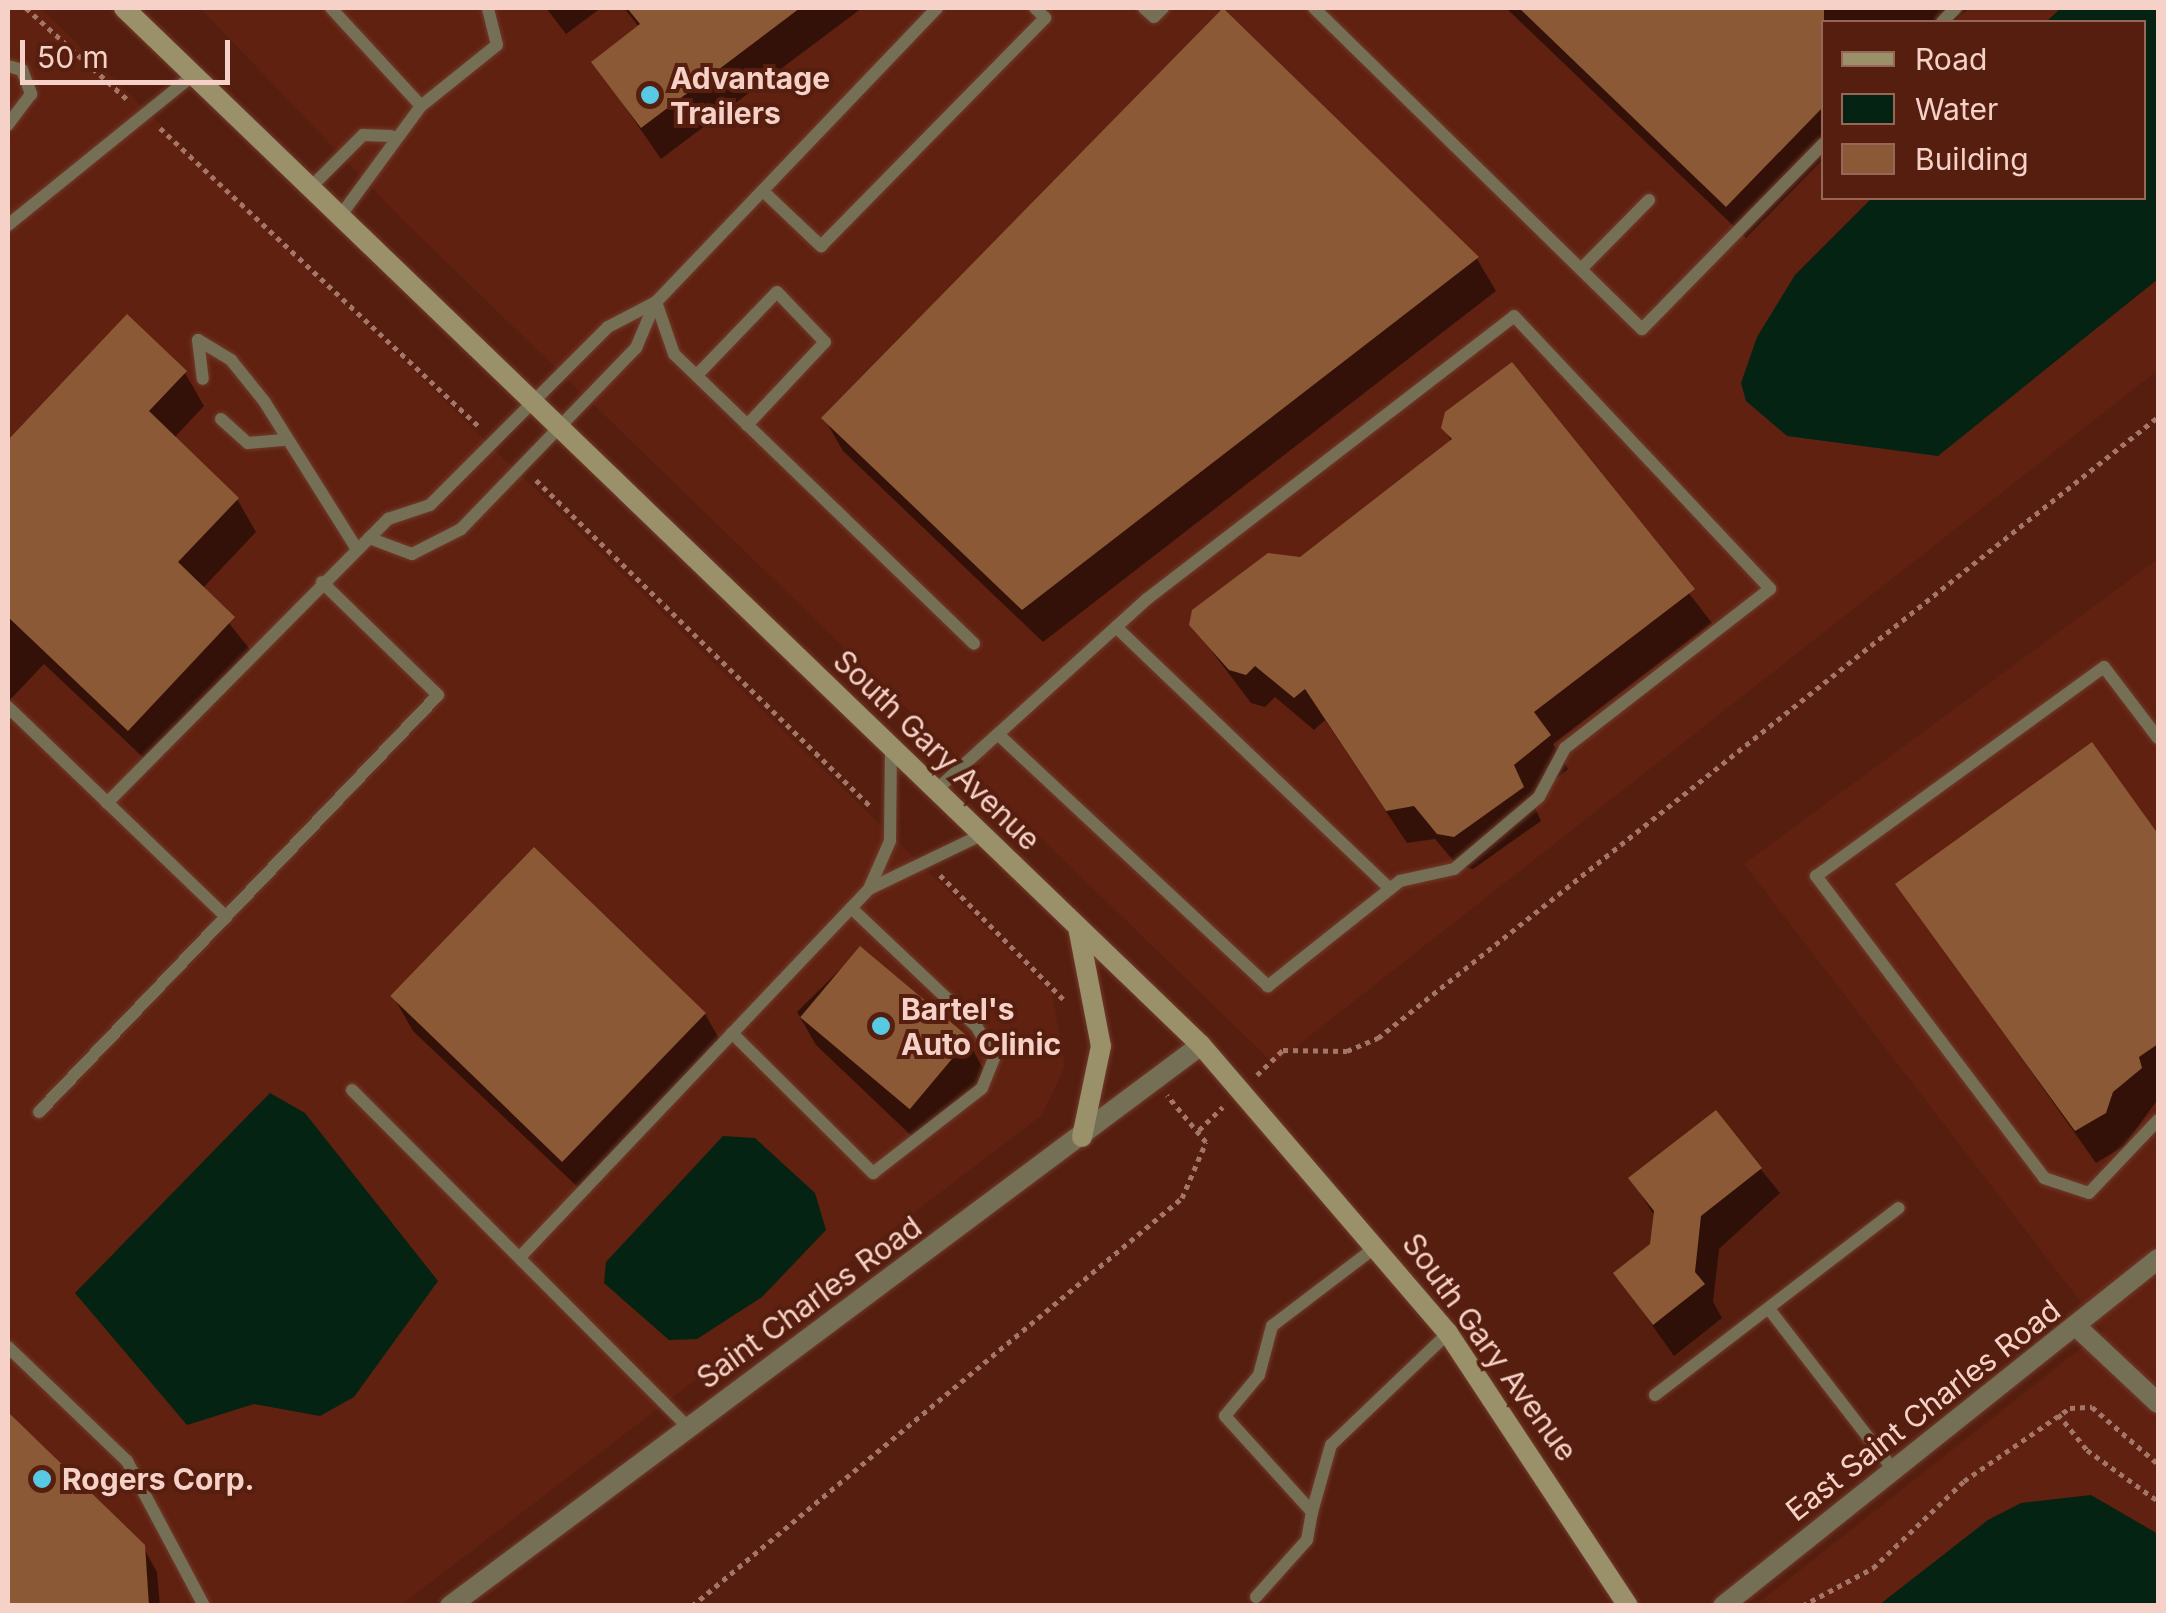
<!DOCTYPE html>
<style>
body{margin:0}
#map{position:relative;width:2166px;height:1613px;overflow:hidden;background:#561e0f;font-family:Inter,sans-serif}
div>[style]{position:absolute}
.built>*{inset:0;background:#612110}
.water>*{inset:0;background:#042312}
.shadow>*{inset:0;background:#0007}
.building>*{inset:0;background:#8b5935;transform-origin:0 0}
.path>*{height:5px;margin-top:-2.5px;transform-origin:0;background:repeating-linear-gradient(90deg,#a47669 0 5px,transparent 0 10px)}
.roads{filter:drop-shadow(0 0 2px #6f3b2c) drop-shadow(0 0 2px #6f3b2c)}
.service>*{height:12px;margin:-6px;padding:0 6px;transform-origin:6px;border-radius:6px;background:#756f56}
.minor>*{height:20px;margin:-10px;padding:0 10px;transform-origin:10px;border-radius:10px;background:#756f56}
.tertiary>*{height:20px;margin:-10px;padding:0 10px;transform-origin:10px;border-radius:10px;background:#756f56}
.secondary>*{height:20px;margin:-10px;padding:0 10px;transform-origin:10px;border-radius:10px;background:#9a9069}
.dots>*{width:28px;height:28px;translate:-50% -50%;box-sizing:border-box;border:5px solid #561e0f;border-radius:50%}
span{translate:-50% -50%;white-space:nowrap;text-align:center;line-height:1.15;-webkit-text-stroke:8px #561e0f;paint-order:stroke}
.poi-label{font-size:30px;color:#f5d1c7;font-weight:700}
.left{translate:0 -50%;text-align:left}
.street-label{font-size:30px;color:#f5d1c7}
.frame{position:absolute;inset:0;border:10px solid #f5d1c7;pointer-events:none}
.legend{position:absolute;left:1821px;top:20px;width:325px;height:180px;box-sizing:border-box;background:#561e0f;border:2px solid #966659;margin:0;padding:12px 18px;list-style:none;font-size:30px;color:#f5d1c7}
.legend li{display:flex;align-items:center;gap:20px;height:50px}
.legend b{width:50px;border:2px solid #966659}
.scale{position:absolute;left:20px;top:40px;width:210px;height:45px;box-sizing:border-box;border:5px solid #f5d1c7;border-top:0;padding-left:12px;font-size:30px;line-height:35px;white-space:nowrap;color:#f5d1c7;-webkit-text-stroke:8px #561e0f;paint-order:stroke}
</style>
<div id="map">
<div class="built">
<div style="clip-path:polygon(8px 8px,41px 8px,1052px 992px,1065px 1066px,1042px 1115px,401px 1605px,8px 1606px)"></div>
<div style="clip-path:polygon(evenodd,200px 8px,2158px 8px,2158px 370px,1274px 1064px,402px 219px,200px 8px,1824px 22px,2144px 22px,2144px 198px,1824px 198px,1824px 22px)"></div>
<div style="clip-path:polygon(2158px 559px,2158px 1605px,1756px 1605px,2103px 1331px,1744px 864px)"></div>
</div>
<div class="water">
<div style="clip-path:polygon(2061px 8px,2158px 8px,2158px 279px,1938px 456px,1787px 436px,1746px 401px,1741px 383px,1757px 337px,1795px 275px,1872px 198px,2144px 198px,2144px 22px,2046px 22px)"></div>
<div style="clip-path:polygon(270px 1093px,305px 1113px,438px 1281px,354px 1397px,320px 1416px,254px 1404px,187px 1425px,75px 1293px)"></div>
<div style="clip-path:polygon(723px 1136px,755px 1138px,815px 1193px,826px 1230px,762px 1297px,697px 1339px,669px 1340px,604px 1283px,606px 1262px)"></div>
<div style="clip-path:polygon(2091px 1495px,2158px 1534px,2158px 1605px,1879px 1605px,1988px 1520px,2021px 1503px)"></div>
</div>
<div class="shadow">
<div style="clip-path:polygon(546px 8px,601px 8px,566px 34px)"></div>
<div style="clip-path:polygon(624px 8px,862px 8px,661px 159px,594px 62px,640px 28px)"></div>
<div style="clip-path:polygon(1506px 8px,1969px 8px,1954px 22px,1824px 22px,1824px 158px,1746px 238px)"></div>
<div style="clip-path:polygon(1222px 10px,1477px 259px,1496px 291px,1043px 642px,843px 451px,824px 418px)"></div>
<div style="clip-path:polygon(127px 318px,185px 373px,204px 406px,174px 438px,237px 499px,256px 532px,202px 589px,252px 652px,148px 762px,44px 664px,8px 702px,8px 444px)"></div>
<div style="clip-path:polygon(1512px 365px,1712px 623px,1553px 744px,1568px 769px,1531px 799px,1541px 821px,1473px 869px,1458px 866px,1435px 839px,1407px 843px,1325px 720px,1314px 730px,1275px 697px,1265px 707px,1251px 703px,1192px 625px,1301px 559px,1452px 442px,1443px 427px)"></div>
<div style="clip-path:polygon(2092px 745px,2158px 839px,2158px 1099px,2124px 1146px,2096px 1163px,1899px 885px)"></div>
<div style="clip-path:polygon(860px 950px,968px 1041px,986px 1074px,920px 1144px,816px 1045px,797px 1012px)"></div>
<div style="clip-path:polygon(394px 998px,705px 1014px,724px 1047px,584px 1193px,413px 1031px)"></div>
<div style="clip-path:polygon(1715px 1113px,1780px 1193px,1719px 1249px,1713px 1302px,1722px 1318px,1674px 1356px,1616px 1274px,1653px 1245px,1656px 1218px,1631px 1179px)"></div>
<div style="clip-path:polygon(8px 1416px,143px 1547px,157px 1572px,160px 1606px,8px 1606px)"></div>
</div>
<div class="building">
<div style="clip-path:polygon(627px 8px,800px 8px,641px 128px,591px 62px,640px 24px)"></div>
<div style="clip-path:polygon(1223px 8px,1479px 257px,1022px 610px,821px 418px)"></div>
<div style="clip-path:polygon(1519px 8px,1824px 8px,1824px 106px,1726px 207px)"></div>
<div style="clip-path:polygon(127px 314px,187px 371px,149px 411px,239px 498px,178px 562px,235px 617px,128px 731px,8px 617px,8px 440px)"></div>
<div style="clip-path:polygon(1512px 362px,1695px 589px,1534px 712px,1551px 735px,1514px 765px,1524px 787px,1454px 837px,1437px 834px,1414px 806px,1386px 811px,1305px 689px,1294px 698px,1255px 666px,1246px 675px,1229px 670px,1189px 625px,1192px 610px,1268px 553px,1300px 557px,1452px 439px,1441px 428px,1445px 412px)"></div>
<div style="clip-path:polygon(2092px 742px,2158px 834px,2158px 1044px,2139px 1057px,2142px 1068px,2113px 1092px,2106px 1113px,2075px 1131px,1895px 884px)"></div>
<div style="left:534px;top:847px;width:239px;height:207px;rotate:44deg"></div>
<div style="left:860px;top:946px;width:143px;height:93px;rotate:40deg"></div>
<div style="clip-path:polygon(1716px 1110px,1762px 1168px,1701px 1216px,1695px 1272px,1705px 1284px,1653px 1325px,1613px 1273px,1650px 1244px,1654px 1211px,1628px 1178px)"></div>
<div style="clip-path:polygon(8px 1412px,145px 1545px,149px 1606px,8px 1606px)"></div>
</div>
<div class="path">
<div style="left:26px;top:8px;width:139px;rotate:42.1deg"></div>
<div style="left:160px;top:128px;width:439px;rotate:43.1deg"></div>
<div style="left:536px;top:480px;width:470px;rotate:44.3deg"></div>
<div style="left:940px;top:875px;width:179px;rotate:45.2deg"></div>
<div style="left:1257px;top:1075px;width:36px;rotate:-44deg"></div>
<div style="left:1283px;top:1050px;width:64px;rotate:0.9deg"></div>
<div style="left:1347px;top:1051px;width:34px;rotate:-23deg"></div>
<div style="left:1378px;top:1038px;width:997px;rotate:-38.53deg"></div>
<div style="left:1199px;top:1130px;width:33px;rotate:-44deg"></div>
<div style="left:2058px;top:1414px;width:46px;rotate:51.1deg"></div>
<div style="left:2087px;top:1450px;width:87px;rotate:35.7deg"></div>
<div style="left:692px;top:1606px;width:638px;rotate:-39.78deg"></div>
<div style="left:1182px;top:1198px;width:61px;rotate:-66.8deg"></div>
<div style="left:1206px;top:1142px;width:61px;rotate:-129.7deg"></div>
<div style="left:1802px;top:1606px;width:81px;rotate:-28.2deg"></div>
<div style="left:1873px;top:1568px;width:126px;rotate:-43.7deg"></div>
<div style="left:1964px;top:1481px;width:129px;rotate:-34.6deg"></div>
<div style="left:2070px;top:1408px;width:22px;rotate:-3deg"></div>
<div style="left:2092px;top:1407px;width:87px;rotate:40.8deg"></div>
</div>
<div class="roads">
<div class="service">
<div style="left:331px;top:8px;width:133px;rotate:47.4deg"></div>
<div style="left:421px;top:106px;width:140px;rotate:126.3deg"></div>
<div style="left:937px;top:8px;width:407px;rotate:133.7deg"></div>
<div style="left:656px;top:302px;width:55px;rotate:70.9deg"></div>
<div style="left:674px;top:354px;width:417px;rotate:44deg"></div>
<div style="left:1144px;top:8px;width:13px;rotate:42deg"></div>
<div style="left:1154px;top:17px;width:13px;rotate:-45deg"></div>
<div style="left:1314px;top:8px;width:459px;rotate:44.4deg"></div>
<div style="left:1642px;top:329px;width:260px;rotate:-45.6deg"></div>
<div style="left:1942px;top:22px;width:20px;rotate:-45deg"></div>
<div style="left:8px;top:66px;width:15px;rotate:16deg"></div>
<div style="left:22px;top:70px;width:26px;rotate:69deg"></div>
<div style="left:31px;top:94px;width:39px;rotate:127deg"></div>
<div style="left:421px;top:106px;width:97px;rotate:-38.8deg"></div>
<div style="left:497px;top:45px;width:38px;rotate:-104deg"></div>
<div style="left:308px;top:190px;width:78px;rotate:-45deg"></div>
<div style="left:363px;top:135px;width:28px;rotate:2deg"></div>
<div style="left:764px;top:192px;width:79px;rotate:43.5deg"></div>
<div style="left:821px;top:246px;width:320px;rotate:-45.5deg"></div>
<div style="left:1045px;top:18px;width:14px;rotate:-135deg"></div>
<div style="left:8px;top:225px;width:237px;rotate:-39deg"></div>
<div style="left:1581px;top:269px;width:97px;rotate:-45.4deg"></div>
<div style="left:198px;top:340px;width:39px;rotate:31deg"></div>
<div style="left:231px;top:360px;width:53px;rotate:51.2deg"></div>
<div style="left:264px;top:401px;width:175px;rotate:57.9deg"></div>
<div style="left:198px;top:340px;width:39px;rotate:83deg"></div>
<div style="left:697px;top:375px;width:115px;rotate:-46.1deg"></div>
<div style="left:777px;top:292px;width:69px;rotate:46.2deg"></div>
<div style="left:825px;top:342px;width:114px;rotate:133.2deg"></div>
<div style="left:221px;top:419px;width:36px;rotate:42deg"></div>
<div style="left:248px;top:443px;width:35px;rotate:-5deg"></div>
<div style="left:369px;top:538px;width:46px;rotate:20.4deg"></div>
<div style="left:412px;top:554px;width:55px;rotate:-27deg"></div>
<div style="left:461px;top:529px;width:252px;rotate:-46deg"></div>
<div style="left:636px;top:348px;width:49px;rotate:-67.1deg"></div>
<div style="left:1116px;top:627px;width:379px;rotate:43.7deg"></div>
<div style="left:8px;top:707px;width:303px;rotate:43.9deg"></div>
<div style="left:2158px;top:738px;width:89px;rotate:-127.3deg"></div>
<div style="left:2104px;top:667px;width:356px;rotate:144deg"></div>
<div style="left:1816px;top:876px;width:378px;rotate:52.9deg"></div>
<div style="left:2044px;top:1178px;width:47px;rotate:18.4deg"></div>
<div style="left:2089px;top:1193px;width:100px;rotate:-46.6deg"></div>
<div style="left:935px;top:791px;width:61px;rotate:-42.3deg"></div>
<div style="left:980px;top:750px;width:24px;rotate:-42deg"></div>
<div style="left:998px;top:734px;width:201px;rotate:-42.2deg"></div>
<div style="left:1147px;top:599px;width:463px;rotate:-37.6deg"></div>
<div style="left:1514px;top:316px;width:374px;rotate:46.8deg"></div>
<div style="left:1770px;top:589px;width:259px;rotate:142.2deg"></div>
<div style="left:1565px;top:748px;width:55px;rotate:118deg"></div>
<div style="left:1539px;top:797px;width:111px;rotate:139.7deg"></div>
<div style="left:1454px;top:869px;width:55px;rotate:167.5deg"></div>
<div style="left:1400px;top:881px;width:169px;rotate:141.5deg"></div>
<div style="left:1268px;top:986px;width:369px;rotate:-137deg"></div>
<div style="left:107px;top:803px;width:400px;rotate:-45.3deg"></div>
<div style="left:388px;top:519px;width:44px;rotate:-18.4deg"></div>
<div style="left:430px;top:505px;width:252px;rotate:-45deg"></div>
<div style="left:608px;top:327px;width:54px;rotate:-27.5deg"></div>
<div style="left:871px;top:888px;width:122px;rotate:-25.7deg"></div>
<div style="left:732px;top:1033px;width:199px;rotate:44.8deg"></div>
<div style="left:873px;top:1173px;width:138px;rotate:-37.9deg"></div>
<div style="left:982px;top:1088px;width:32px;rotate:-68deg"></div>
<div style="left:994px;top:1058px;width:35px;rotate:-119deg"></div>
<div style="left:977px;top:1027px;width:173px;rotate:-136.6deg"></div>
<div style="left:352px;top:1090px;width:477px;rotate:45.1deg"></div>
<div style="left:39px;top:1112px;width:577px;rotate:-46.26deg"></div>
<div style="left:438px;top:695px;width:162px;rotate:-135.8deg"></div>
<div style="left:1377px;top:1246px;width:132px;rotate:142.7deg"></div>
<div style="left:1272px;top:1326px;width:51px;rotate:104.9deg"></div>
<div style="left:1259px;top:1375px;width:53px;rotate:129.7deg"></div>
<div style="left:1225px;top:1416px;width:130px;rotate:47.8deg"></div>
<div style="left:1312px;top:1512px;width:70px;rotate:-74.2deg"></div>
<div style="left:1331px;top:1445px;width:162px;rotate:-43.7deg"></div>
<div style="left:521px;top:1256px;width:506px;rotate:-46.52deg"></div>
<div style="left:869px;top:889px;width:52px;rotate:-66.4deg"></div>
<div style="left:890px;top:841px;width:93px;rotate:-89.4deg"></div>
<div style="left:1769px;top:1309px;width:205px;rotate:52.3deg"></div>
<div style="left:8px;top:1347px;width:165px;rotate:43.8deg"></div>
<div style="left:127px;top:1461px;width:164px;rotate:62deg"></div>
<div style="left:1655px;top:1395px;width:307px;rotate:-37.5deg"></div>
<div style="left:1256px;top:1597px;width:76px;rotate:-48.2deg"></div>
<div style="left:1307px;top:1540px;width:28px;rotate:-80deg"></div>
</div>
<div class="minor">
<div style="left:2077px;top:1327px;width:111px;rotate:43.2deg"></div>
</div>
<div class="tertiary">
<div style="left:450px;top:1606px;width:937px;rotate:-36.76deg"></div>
<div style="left:1723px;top:1606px;width:556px;rotate:-38.58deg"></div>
</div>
<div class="secondary">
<div style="left:124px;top:8px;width:1495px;rotate:43.92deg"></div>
<div style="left:1201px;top:1045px;width:379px;rotate:49.4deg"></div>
<div style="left:1448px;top:1333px;width:327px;rotate:56.6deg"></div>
<div style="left:1078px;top:927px;width:121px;rotate:79.1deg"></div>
<div style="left:1101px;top:1046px;width:93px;rotate:101.8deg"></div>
</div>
</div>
<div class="dots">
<div style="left:650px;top:95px;background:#58c9e3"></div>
<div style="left:881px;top:1026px;background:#58c9e3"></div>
<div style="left:42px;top:1479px;background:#58c9e3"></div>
</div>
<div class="poi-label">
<span class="left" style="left:670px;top:95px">Advantage<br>Trailers</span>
<span class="left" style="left:901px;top:1026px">Bartel's<br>Auto Clinic</span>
<span class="left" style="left:62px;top:1479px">Rogers Corp.</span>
</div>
<div class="street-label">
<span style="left:937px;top:750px;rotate:44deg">South Gary Avenue</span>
<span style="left:809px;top:1302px;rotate:-36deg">Saint Charles Road</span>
<span style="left:1490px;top:1347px;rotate:54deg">South Gary Avenue</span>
<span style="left:1923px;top:1410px;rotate:-38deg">East Saint Charles Road</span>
</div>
<div class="frame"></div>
<ul class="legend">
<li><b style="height:12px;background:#9a9069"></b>Road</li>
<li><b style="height:28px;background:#042312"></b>Water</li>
<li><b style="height:28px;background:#8b5935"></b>Building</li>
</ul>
<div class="scale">50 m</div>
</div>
